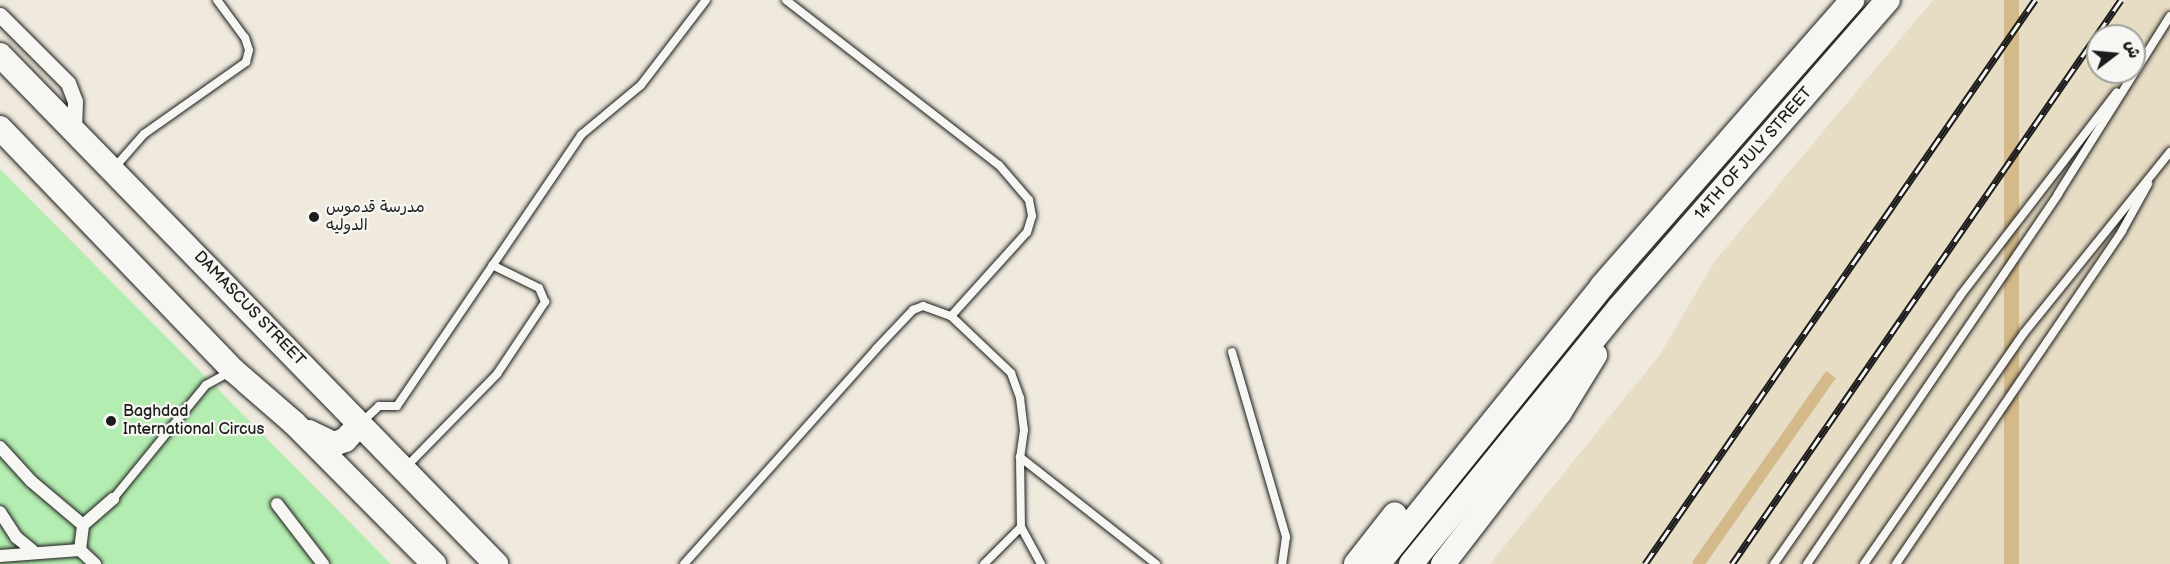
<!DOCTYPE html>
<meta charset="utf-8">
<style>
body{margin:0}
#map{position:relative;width:2170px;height:564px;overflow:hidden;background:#efeadd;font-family:"Balsamiq Sans","Playpen Sans Arabic",sans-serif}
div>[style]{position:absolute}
.built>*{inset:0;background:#e7dcc4}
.green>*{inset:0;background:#b4edb1}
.building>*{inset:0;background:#d4ba8a;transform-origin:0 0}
.roads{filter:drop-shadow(0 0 2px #1c1c1c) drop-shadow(0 0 2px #1c1c1c)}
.service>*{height:8px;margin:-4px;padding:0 4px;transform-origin:4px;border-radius:4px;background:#f6f6f2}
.pedestrian>*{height:12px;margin:-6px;padding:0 6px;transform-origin:6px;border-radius:6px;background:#f6f6f2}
.minor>*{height:15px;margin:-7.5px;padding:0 7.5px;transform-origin:7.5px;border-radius:7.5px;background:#f6f6f2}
.primary>*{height:24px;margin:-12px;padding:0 12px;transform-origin:12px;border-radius:12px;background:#f6f6f2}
.rail>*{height:7px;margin-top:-3.5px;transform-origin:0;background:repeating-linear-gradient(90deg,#f6f6f2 0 14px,#1c1c1c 0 28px);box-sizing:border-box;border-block:2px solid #1c1c1c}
.dots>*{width:16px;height:16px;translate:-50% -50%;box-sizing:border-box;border:3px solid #f6f6f2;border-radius:50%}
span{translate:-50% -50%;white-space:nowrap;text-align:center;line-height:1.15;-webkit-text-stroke:4.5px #f6f6f2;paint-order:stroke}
.street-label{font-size:16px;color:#1c1c1c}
.poi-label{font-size:16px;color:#1c1c1c}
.left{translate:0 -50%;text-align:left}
.north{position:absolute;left:2086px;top:24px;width:60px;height:60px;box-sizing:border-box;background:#f6f6f2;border:2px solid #9f9f9c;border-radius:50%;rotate:74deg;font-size:16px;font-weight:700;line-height:24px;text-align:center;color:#1c1c1c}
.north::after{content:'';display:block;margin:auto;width:21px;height:27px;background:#1c1c1c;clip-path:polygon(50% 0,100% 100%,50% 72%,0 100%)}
</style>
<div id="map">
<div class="built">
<div style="clip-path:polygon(evenodd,1933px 0,2170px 0,2170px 564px,1490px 564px,1659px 356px,1715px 261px,1933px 0,2098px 36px,2134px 36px,2134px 72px,2098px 72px,2098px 36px)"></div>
</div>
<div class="green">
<div style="clip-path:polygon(0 169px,391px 564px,0 564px)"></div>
</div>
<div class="building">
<div style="left:2004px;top:0;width:15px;height:685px"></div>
<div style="left:1826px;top:371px;width:12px;height:234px;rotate:35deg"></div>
</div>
<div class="roads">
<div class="service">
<div style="left:786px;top:0;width:269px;rotate:37.8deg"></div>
<div style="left:999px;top:165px;width:46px;rotate:49.4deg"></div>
<div style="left:1029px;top:200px;width:16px;rotate:79deg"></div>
<div style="left:1032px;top:216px;width:17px;rotate:107deg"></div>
<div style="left:1027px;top:232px;width:113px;rotate:132.1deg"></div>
<div style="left:115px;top:167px;width:44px;rotate:-48.7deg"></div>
<div style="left:144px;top:134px;width:125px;rotate:-35.2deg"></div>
<div style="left:246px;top:62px;width:12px;rotate:-76deg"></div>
<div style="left:249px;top:50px;width:13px;rotate:-108deg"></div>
<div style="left:245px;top:38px;width:47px;rotate:-126.4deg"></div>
<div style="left:1232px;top:352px;width:193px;rotate:73.7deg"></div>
<div style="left:1286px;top:537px;width:27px;rotate:98deg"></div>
<div style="left:363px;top:421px;width:22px;rotate:-43deg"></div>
<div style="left:379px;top:406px;width:18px"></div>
<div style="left:397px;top:406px;width:328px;rotate:-55.8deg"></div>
<div style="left:581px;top:135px;width:78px;rotate:-39.8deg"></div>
<div style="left:641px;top:85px;width:107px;rotate:-52.6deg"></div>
<div style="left:1020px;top:457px;width:173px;rotate:38.2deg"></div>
<div style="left:407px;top:466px;width:129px;rotate:-45.6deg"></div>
<div style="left:497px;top:374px;width:87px;rotate:-56.3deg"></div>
<div style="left:545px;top:302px;width:15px;rotate:-113deg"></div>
<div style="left:539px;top:288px;width:52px;rotate:-153.9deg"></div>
<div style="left:113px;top:499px;width:147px;rotate:-50.8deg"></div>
<div style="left:206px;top:385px;width:26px;rotate:-29deg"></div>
<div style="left:684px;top:564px;width:288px;rotate:-48.2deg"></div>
<div style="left:876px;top:349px;width:54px;rotate:-46.5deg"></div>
<div style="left:913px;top:310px;width:11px;rotate:-22deg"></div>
<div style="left:923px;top:306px;width:30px;rotate:20deg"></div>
<div style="left:951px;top:316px;width:83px;rotate:43.5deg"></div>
<div style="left:1011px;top:373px;width:27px;rotate:70deg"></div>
<div style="left:1020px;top:398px;width:32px;rotate:83deg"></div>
<div style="left:1024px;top:430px;width:27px;rotate:98deg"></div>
<div style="left:1020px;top:457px;width:70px;rotate:89.2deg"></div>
<div style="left:1021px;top:527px;width:42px;rotate:61.6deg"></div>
<div style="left:984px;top:564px;width:52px;rotate:-45deg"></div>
<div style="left:1774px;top:564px;width:326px;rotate:-55.2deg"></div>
<div style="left:1960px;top:296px;width:257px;rotate:-52.4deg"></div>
<div style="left:1807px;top:564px;width:447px;rotate:-55.8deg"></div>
<div style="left:2058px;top:194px;width:210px;rotate:-57.8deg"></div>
<div style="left:1864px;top:564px;width:281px;rotate:-55.3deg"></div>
<div style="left:2024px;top:333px;width:233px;rotate:-51.1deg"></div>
<div style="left:1896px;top:564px;width:402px;rotate:-55.8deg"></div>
<div style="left:2122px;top:231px;width:54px;rotate:-61deg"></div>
</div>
<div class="pedestrian">
<div style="left:0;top:447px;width:46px;rotate:47.6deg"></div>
<div style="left:31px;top:481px;width:68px;rotate:40.2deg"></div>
<div style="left:83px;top:525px;width:40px;rotate:-41deg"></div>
<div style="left:277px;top:504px;width:76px;rotate:52.5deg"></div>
<div style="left:0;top:512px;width:30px;rotate:57deg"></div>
<div style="left:16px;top:537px;width:22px;rotate:39deg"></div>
<div style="left:80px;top:550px;width:25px;rotate:-83deg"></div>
<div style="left:0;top:556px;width:80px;rotate:-4.3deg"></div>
<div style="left:80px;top:550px;width:21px;rotate:43deg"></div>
</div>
<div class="minor">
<div style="left:0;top:15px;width:96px;rotate:45deg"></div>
<div style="left:68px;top:83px;width:19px;rotate:69deg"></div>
<div style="left:75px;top:101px;width:28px;rotate:92deg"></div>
</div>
<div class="primary">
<div style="left:0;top:55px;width:711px;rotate:45.74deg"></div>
<div style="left:0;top:128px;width:336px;rotate:46.1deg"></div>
<div style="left:233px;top:370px;width:81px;rotate:41deg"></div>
<div style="left:294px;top:423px;width:199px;rotate:45.2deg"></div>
<div style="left:309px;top:432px;width:28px;rotate:26deg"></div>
<div style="left:334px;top:444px;width:12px;rotate:-20deg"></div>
<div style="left:345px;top:440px;width:22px;rotate:-47deg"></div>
<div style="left:1356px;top:564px;width:63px;rotate:-52deg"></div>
<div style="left:1378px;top:564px;width:357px;rotate:-51.1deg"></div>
<div style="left:1602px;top:286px;width:380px;rotate:-48.8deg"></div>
<div style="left:1411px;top:564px;width:330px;rotate:-50.9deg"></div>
<div style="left:1619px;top:308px;width:409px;rotate:-48.9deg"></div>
<div style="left:1443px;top:564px;width:192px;rotate:-52.4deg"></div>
<div style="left:1560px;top:412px;width:67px;rotate:-58.4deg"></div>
</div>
</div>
<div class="rail">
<div style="left:1645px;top:564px;width:686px;rotate:-55.34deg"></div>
<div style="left:1732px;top:564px;width:685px;rotate:-55.41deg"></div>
</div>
<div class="dots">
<div style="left:314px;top:217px;background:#1c1c1c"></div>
<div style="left:111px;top:421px;background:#1c1c1c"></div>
</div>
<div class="street-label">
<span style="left:1754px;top:154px;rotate:-49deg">14TH OF JULY STREET</span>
<span style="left:249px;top:309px;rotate:46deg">DAMASCUS STREET</span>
</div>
<div class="poi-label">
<span class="left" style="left:326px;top:217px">مدرسة قدموس<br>الدوليه</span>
<span class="left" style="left:123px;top:421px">Baghdad<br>International Circus</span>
</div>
<div class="north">ش</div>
</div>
